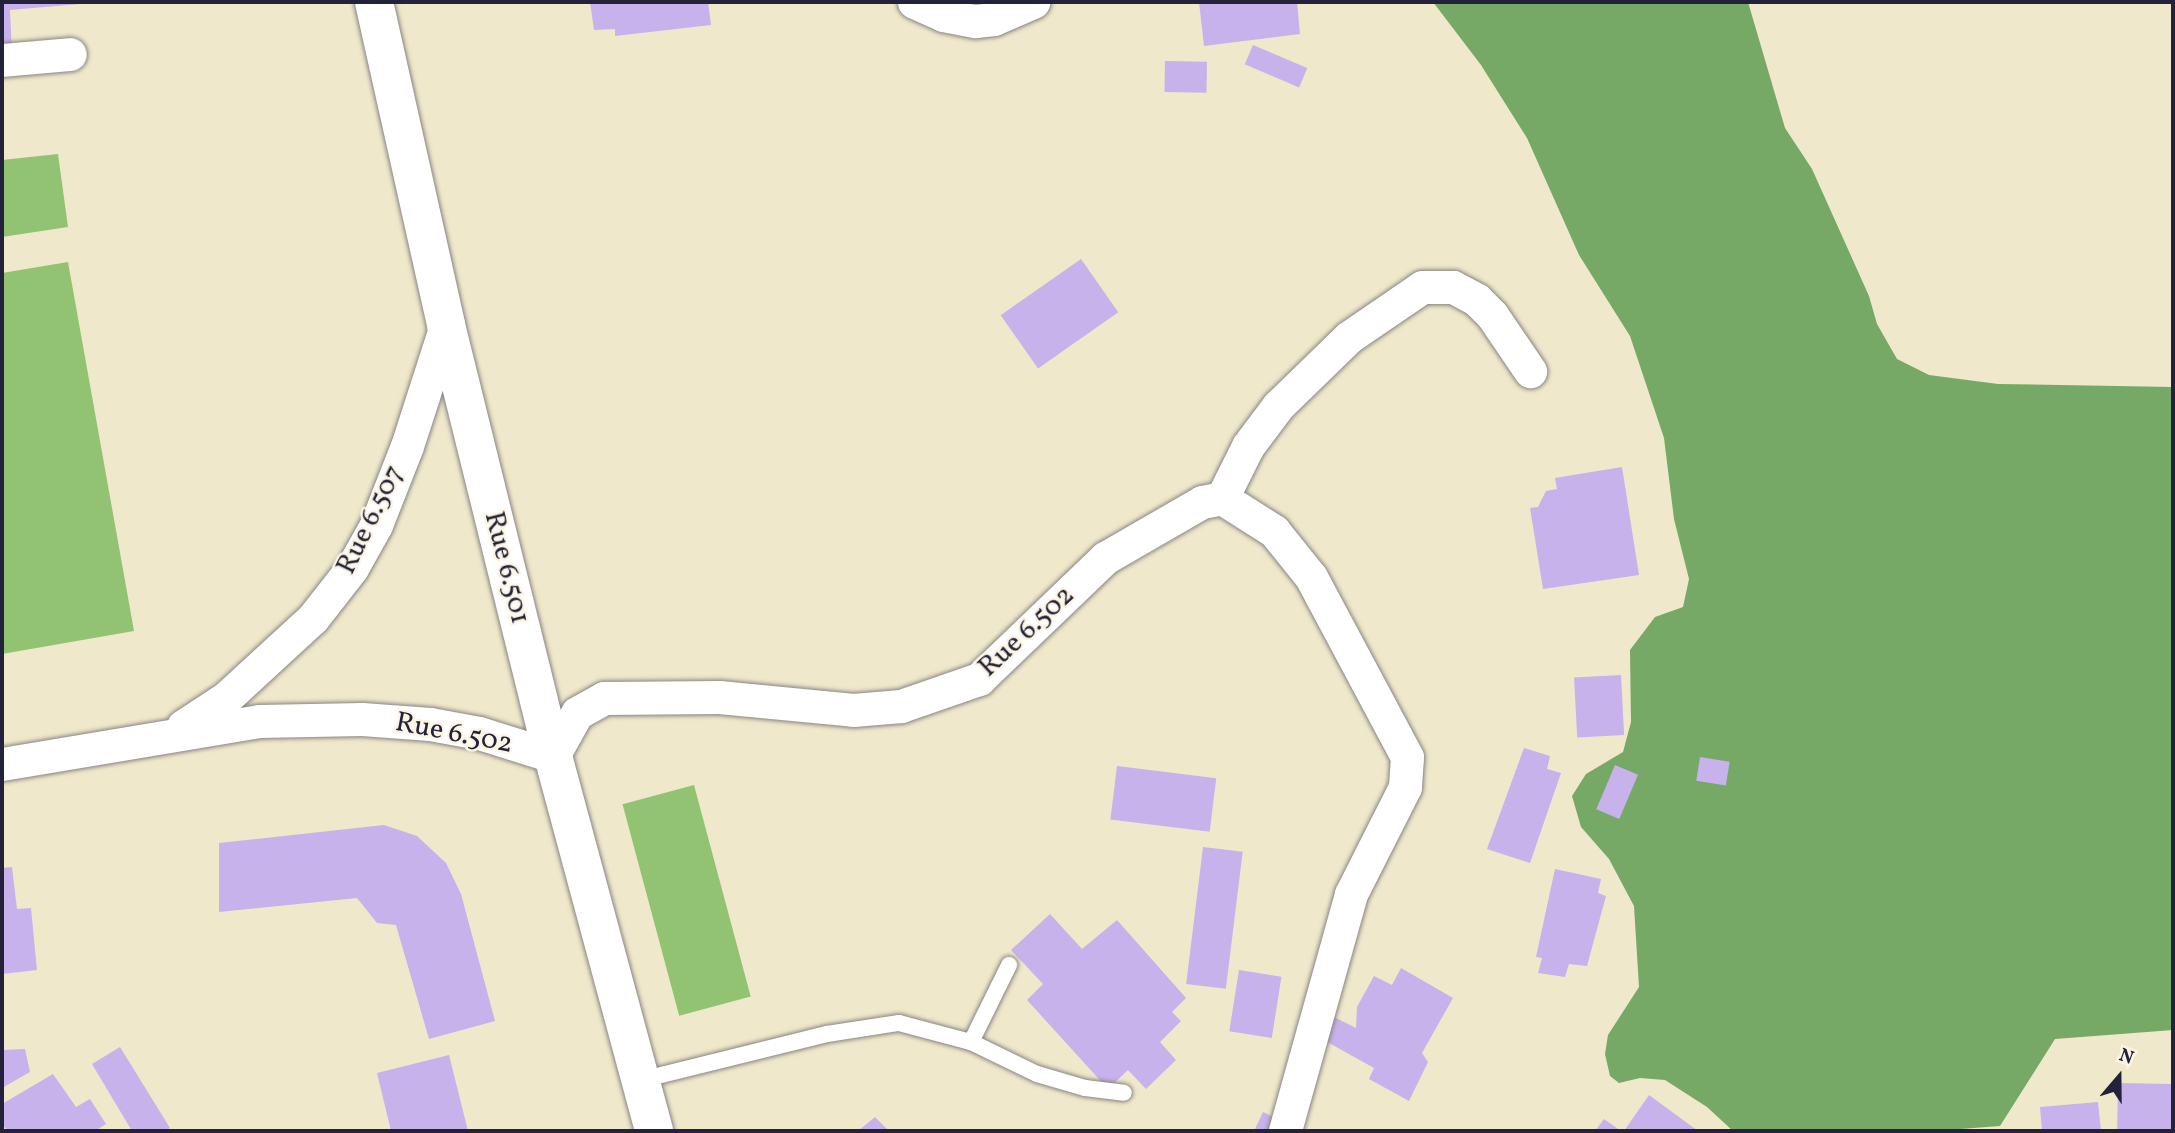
<!DOCTYPE html>
<style>
body{margin:0}
#map{position:relative;width:2175px;height:1133px;overflow:hidden;background:#efe8cb;font-family:Vollkorn,serif}
div>[style]{position:absolute}
.green>*{inset:0;background:#92c373;transform-origin:0 0}
.forest>*{inset:0;background:#75a965}
.building>*{inset:0;background:#c7b2eb;transform-origin:0 0}
.roads{filter:drop-shadow(0 0 2px #888583) drop-shadow(0 0 2px #888583)}
.lane>*{height:16px;margin:-8px;padding:0 8px;transform-origin:8px;border-radius:8px;background:#fff}
.street>*{height:33px;margin:-16.5px;padding:0 16.5px;transform-origin:16.5px;border-radius:16.5px;background:#fff}
.secondary>*{height:38px;margin:-19px;padding:0 19px;transform-origin:19px;border-radius:19px;background:#fff}
span{translate:-50% -50%;white-space:nowrap;text-align:center;line-height:1.15;-webkit-text-stroke:5px #fcf5e5;paint-order:stroke}
.street-label{font-size:28px;color:#22223b}
.frame{position:absolute;inset:0;border:4px solid #22223b;pointer-events:none}
.north{position:absolute;left:2084px;top:1042px;width:70px;height:70px;-webkit-text-stroke:5px #fcf5e5;paint-order:stroke;rotate:20deg;font-size:19px;font-weight:700;line-height:28px;text-align:center;color:#22223b}
.north::after{content:'';display:block;margin:auto;width:24px;height:32px;background:#22223b;clip-path:polygon(50% 0,100% 100%,50% 72%,0 100%)}
</style>
<div id="map">
<div class="green">
<div style="clip-path:polygon(58px 154px,68px 227px,2px 237px,2px 160px)"></div>
<div style="clip-path:polygon(68px 262px,134px 631px,2px 654px,2px 273px)"></div>
<div style="left:694px;top:785px;width:219px;height:74px;rotate:75deg"></div>
</div>
<div class="forest">
<div style="clip-path:polygon(1433px 2px,1748px 2px,1785px 128px,1812px 169px,1869px 296px,1877px 324px,1897px 359px,1929px 375px,1998px 384px,2173px 387px,2173px 1030px,2055px 1039px,2000px 1126px,1934px 1131px,1733px 1131px,1707px 1107px,1665px 1080px,1640px 1078px,1619px 1083px,1610px 1076px,1605px 1054px,1608px 1035px,1639px 987px,1634px 906px,1609px 859px,1581px 827px,1572px 796px,1586px 774px,1623px 752px,1631px 722px,1630px 650px,1655px 617px,1683px 607px,1689px 579px,1674px 519px,1664px 438px,1630px 336px,1579px 255px,1527px 138px,1481px 65px)"></div>
</div>
<div class="building">
<div style="clip-path:polygon(2px 2px,80px 2px,80px 4px,10px 10px,12px 53px,2px 54px)"></div>
<div style="clip-path:polygon(590px 2px,708px 2px,711px 25px,615px 36px,615px 29px,594px 30px)"></div>
<div style="clip-path:polygon(1199px 2px,1297px 2px,1300px 34px,1204px 46px)"></div>
<div style="left:1253px;top:45px;width:59px;height:21px;rotate:23deg"></div>
<div style="left:1165px;top:61px;width:42px;height:31px;rotate:1deg"></div>
<div style="left:1081px;top:259px;width:65px;height:98px;rotate:55deg"></div>
<div style="clip-path:polygon(1622px 467px,1639px 575px,1543px 589px,1530px 508px,1538px 507px,1546px 491px,1557px 489px,1555px 478px)"></div>
<div style="left:1621px;top:675px;width:60px;height:47px;rotate:87deg"></div>
<div style="clip-path:polygon(1524px 748px,1550px 756px,1547px 769px,1561px 773px,1530px 863px,1487px 849px)"></div>
<div style="left:1700px;top:757px;width:30px;height:24px;rotate:9deg"></div>
<div style="left:1615px;top:765px;width:25px;height:48px;rotate:23deg"></div>
<div style="left:1117px;top:766px;width:100px;height:54px;rotate:7deg"></div>
<div style="clip-path:polygon(384px 825px,417px 836px,446px 863px,461px 894px,495px 1021px,429px 1039px,396px 925px,377px 923px,357px 898px,219px 912px,219px 843px)"></div>
<div style="left:1203px;top:847px;width:40px;height:138px;rotate:7deg"></div>
<div style="clip-path:polygon(12px 867px,17px 909px,31px 908px,37px 970px,2px 974px,2px 868px)"></div>
<div style="clip-path:polygon(1555px 869px,1601px 879px,1598px 893px,1606px 896px,1587px 966px,1569px 964px,1565px 977px,1538px 973px,1542px 958px,1536px 957px)"></div>
<div style="clip-path:polygon(1050px 914px,1082px 949px,1117px 920px,1186px 998px,1172px 1012px,1181px 1021px,1160px 1042px,1176px 1060px,1146px 1089px,1128px 1070px,1108px 1089px,1027px 1000px,1043px 984px,1011px 950px)"></div>
<div style="clip-path:polygon(1401px 968px,1453px 998px,1422px 1053px,1428px 1062px,1409px 1101px,1369px 1079px,1374px 1068px,1322px 1039px,1334px 1017px,1356px 1028px,1357px 1007px,1374px 976px,1392px 985px)"></div>
<div style="left:1239px;top:970px;width:43px;height:62px;rotate:9deg"></div>
<div style="clip-path:polygon(120px 1047px,170px 1128px,165px 1131px,132px 1131px,92px 1064px)"></div>
<div style="clip-path:polygon(25px 1049px,30px 1072px,2px 1088px,2px 1050px)"></div>
<div style="clip-path:polygon(449px 1055px,468px 1131px,391px 1131px,377px 1073px)"></div>
<div style="clip-path:polygon(53px 1074px,76px 1107px,90px 1099px,106px 1124px,95px 1131px,7px 1131px,2px 1123px,2px 1104px)"></div>
<div style="left:2118px;top:1083px;width:55px;height:48px;rotate:1deg"></div>
<div style="clip-path:polygon(1649px 1095px,1698px 1131px,1624px 1131px)"></div>
<div style="clip-path:polygon(2098px 1102px,2101px 1131px,2042px 1131px,2040px 1107px)"></div>
<div style="clip-path:polygon(1263px 1112px,1277px 1119px,1271px 1131px,1255px 1129px)"></div>
<div style="clip-path:polygon(875px 1117px,889px 1131px,858px 1131px)"></div>
<div style="clip-path:polygon(1604px 1119px,1621px 1131px,1595px 1131px)"></div>
</div>
<div class="roads">
<div class="lane">
<div style="left:971px;top:1042px;width:86px;rotate:-63.7deg"></div>
<div style="left:641px;top:1080px;width:192px;rotate:-13.9deg"></div>
<div style="left:827px;top:1034px;width:73px;rotate:-8.7deg"></div>
<div style="left:899px;top:1023px;width:74px;rotate:14.8deg"></div>
<div style="left:971px;top:1042px;width:73px;rotate:25.9deg"></div>
<div style="left:1037px;top:1074px;width:50px;rotate:16.3deg"></div>
<div style="left:1085px;top:1088px;width:39px;rotate:7deg"></div>
</div>
<div class="street">
<div style="left:914px;top:2px;width:32px;rotate:24deg"></div>
<div style="left:943px;top:15px;width:33px;rotate:11deg"></div>
<div style="left:975px;top:21px;width:19px;rotate:-6deg"></div>
<div style="left:994px;top:19px;width:43px;rotate:-23.6deg"></div>
<div style="left:2px;top:60px;width:68px;rotate:-5deg"></div>
<div style="left:1222px;top:498px;width:58px;rotate:-63.4deg"></div>
<div style="left:1248px;top:446px;width:50px;rotate:-53.1deg"></div>
<div style="left:1278px;top:406px;width:99px;rotate:-44.2deg"></div>
<div style="left:1349px;top:337px;width:88px;rotate:-34.4deg"></div>
<div style="left:1422px;top:287px;width:31px"></div>
<div style="left:1453px;top:287px;width:27px;rotate:28deg"></div>
<div style="left:1477px;top:300px;width:21px;rotate:45deg"></div>
<div style="left:1492px;top:315px;width:68px;rotate:55.8deg"></div>
<div style="left:183px;top:726px;width:51px;rotate:-33.1deg"></div>
<div style="left:226px;top:698px;width:118px;rotate:-42.6deg"></div>
<div style="left:313px;top:618px;width:63px;rotate:-52deg"></div>
<div style="left:352px;top:568px;width:49px;rotate:-60.8deg"></div>
<div style="left:376px;top:525px;width:85px;rotate:-68.6deg"></div>
<div style="left:407px;top:446px;width:127px;rotate:-72.1deg"></div>
<div style="left:2px;top:764px;width:261px;rotate:-9.5deg"></div>
<div style="left:259px;top:721px;width:103px;rotate:-1.1deg"></div>
<div style="left:362px;top:719px;width:68px;rotate:4.2deg"></div>
<div style="left:430px;top:724px;width:50px;rotate:10.4deg"></div>
<div style="left:479px;top:733px;width:77px;rotate:17.3deg"></div>
<div style="left:553px;top:756px;width:49px;rotate:-60.8deg"></div>
<div style="left:577px;top:713px;width:31px;rotate:-29deg"></div>
<div style="left:604px;top:698px;width:115px;rotate:-0.5deg"></div>
<div style="left:719px;top:697px;width:135px;rotate:5.5deg"></div>
<div style="left:853px;top:710px;width:48px;rotate:-4.8deg"></div>
<div style="left:901px;top:706px;width:83px;rotate:-19.1deg"></div>
<div style="left:979px;top:679px;width:175px;rotate:-43.8deg"></div>
<div style="left:1105px;top:558px;width:112px;rotate:-30deg"></div>
<div style="left:1202px;top:502px;width:20px;rotate:-11deg"></div>
<div style="left:1222px;top:498px;width:62px;rotate:32.4deg"></div>
<div style="left:1274px;top:531px;width:59px;rotate:51.2deg"></div>
<div style="left:1311px;top:577px;width:204px;rotate:61.9deg"></div>
<div style="left:1407px;top:757px;width:30px;rotate:94deg"></div>
<div style="left:1405px;top:787px;width:120px;rotate:116.8deg"></div>
<div style="left:1351px;top:894px;width:246px;rotate:105.6deg"></div>
</div>
<div class="secondary">
<div style="left:374px;top:2px;width:331px;rotate:77.4deg"></div>
<div style="left:446px;top:325px;width:444px;rotate:76.1deg"></div>
<div style="left:553px;top:756px;width:388px;rotate:74.9deg"></div>
</div>
</div>
<div class="street-label">
<span style="left:371px;top:520px;rotate:-64deg">Rue 6.507</span>
<span style="left:506px;top:568px;rotate:76deg">Rue 6.501</span>
<span style="left:1027px;top:632px;rotate:-43deg">Rue 6.502</span>
<span style="left:454px;top:734px;rotate:11deg">Rue 6.502</span>
</div>
<div class="frame"></div>
<div class="north">N</div>
</div>
